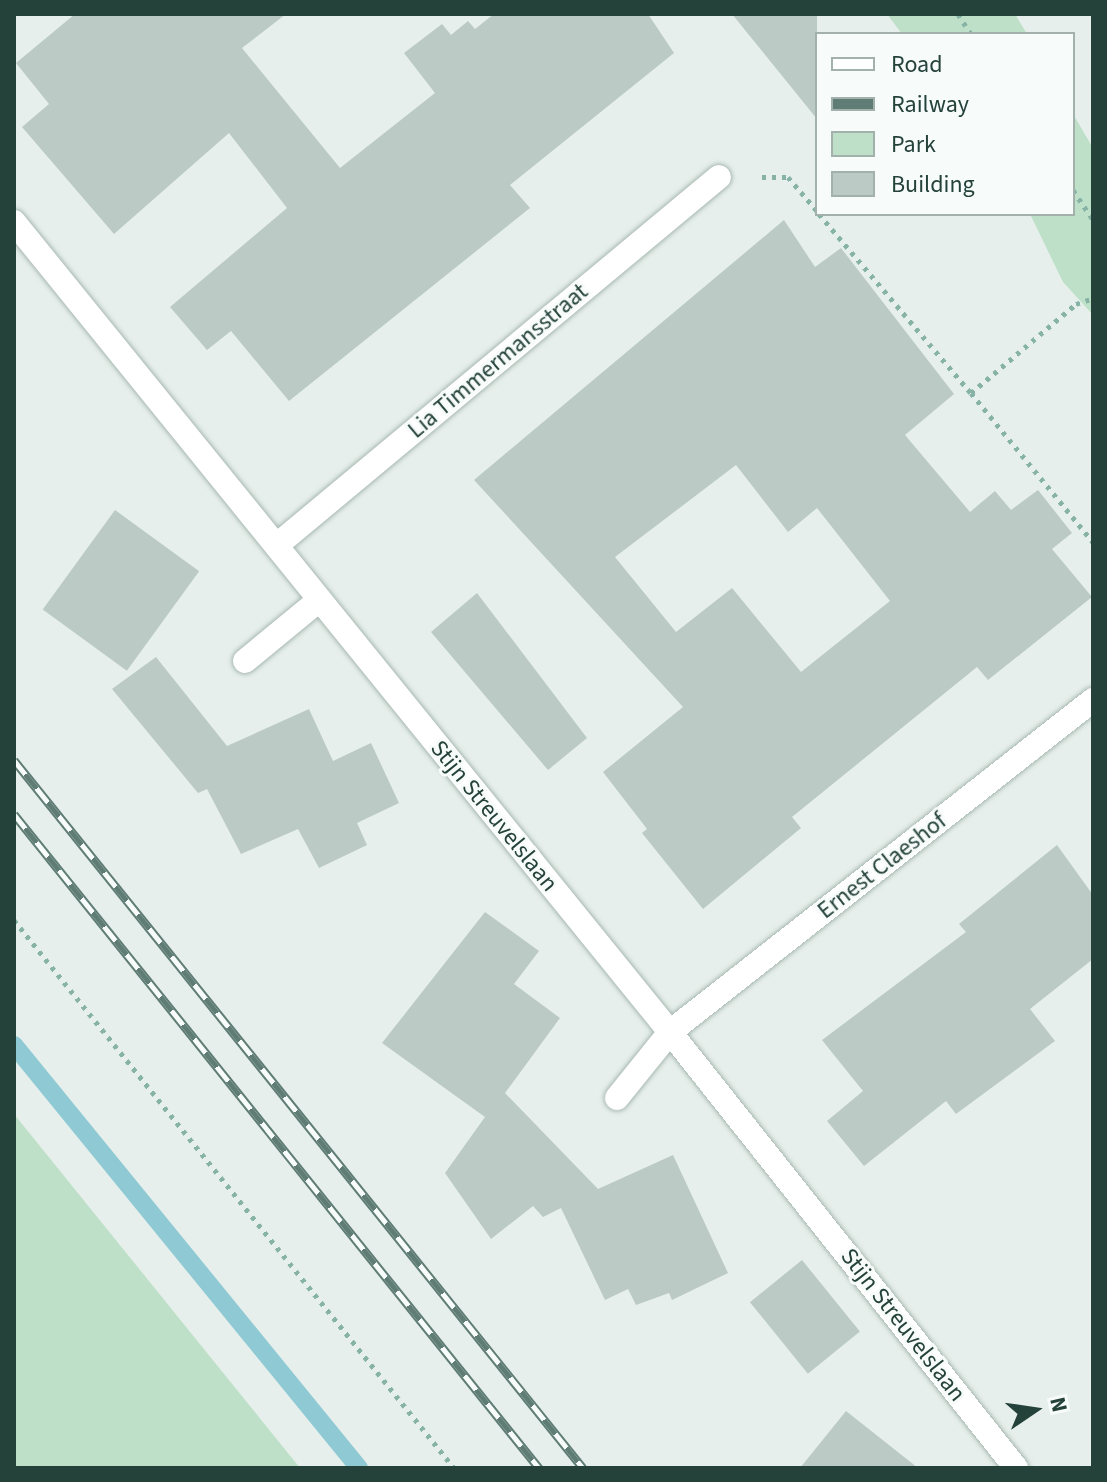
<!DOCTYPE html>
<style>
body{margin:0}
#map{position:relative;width:1107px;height:1482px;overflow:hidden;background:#e6efeb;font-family:"Source Sans 3",sans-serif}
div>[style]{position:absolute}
.green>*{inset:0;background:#bfe0c8}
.stream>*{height:18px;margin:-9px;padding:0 9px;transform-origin:9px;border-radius:9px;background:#8ec9d4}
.building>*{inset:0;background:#bbcac4;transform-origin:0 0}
.path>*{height:5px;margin-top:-2.5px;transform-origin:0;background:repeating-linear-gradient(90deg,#86b3a5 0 4px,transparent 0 10px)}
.roads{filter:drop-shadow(0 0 2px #a8b8b2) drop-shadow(0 0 2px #a8b8b2)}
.minor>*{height:24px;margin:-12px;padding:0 12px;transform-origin:12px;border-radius:12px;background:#fff}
.rail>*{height:9px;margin-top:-4.5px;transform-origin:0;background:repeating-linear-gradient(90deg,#f7fbf9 0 18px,#5f7d75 0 36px);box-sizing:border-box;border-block:2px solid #5f7d75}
span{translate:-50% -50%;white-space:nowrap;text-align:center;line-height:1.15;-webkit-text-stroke:6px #f7fbf9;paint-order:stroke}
.street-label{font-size:24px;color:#24423a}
.frame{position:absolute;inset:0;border:16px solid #24423a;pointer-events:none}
.legend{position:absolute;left:815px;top:32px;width:260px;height:184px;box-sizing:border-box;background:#f7fbf9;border:2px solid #a3b1ad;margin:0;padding:10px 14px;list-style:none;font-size:24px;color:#24423a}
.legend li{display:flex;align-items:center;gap:16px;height:40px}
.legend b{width:40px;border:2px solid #a3b1ad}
.north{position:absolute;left:995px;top:1370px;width:80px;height:80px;-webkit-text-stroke:6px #f7fbf9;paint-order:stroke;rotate:77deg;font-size:22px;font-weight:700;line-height:32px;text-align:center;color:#24423a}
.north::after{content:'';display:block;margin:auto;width:28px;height:36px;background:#24423a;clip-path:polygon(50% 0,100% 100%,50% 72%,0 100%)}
</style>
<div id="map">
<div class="green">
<div style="clip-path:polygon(887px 14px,1015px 14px,1027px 34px,902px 34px)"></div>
<div style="clip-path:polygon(1073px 114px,1093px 148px,1093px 315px,1063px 282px,1030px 214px,1073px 214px)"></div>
<div style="clip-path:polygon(14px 1114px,300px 1468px,14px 1468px)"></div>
</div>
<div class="stream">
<div style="left:14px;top:1045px;width:546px;rotate:50.8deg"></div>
</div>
<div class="building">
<div style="clip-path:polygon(75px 14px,286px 14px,242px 48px,340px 168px,435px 93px,404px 53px,442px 24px,451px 35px,468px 21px,475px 29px,494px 14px,648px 14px,674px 53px,510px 185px,530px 208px,289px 401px,231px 331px,207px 350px,170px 307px,287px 208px,229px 133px,114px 234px,22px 127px,49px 104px,16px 63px)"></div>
<div style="clip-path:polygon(732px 14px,817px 14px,817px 119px)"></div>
<div style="clip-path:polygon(evenodd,784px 220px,815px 267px,841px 248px,954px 394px,905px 435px,970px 512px,995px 491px,1011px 510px,1038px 490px,1072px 533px,1052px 549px,1092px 597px,988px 680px,977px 667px,792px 817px,801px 828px,703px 909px,642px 833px,647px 829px,603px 772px,683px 707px,474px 480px,784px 220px,736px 465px,788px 532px,817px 508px,890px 601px,801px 672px,732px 588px,676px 632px,615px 557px,736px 465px)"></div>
<div style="left:115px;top:510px;width:104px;height:123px;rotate:36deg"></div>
<div style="clip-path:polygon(477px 593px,587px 738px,548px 770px,431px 632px)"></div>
<div style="clip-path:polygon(156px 657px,227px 746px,309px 709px,333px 761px,371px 743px,399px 803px,357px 823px,367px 845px,319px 868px,298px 829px,241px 854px,207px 789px,198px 793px,112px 689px)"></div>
<div style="clip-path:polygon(1057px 845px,1093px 895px,1093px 959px,1030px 1009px,1055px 1041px,956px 1114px,946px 1101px,864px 1166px,827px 1121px,863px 1091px,822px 1040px,966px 932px,959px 924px)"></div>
<div style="clip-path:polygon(485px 912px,539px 951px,514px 984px,560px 1018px,505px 1093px,598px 1189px,673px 1155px,728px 1273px,672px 1300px,669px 1293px,636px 1305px,628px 1289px,605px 1300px,561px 1208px,543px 1217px,533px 1206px,491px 1239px,445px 1173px,485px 1117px,382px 1043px)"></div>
<div style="left:802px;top:1260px;width:92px;height:67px;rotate:51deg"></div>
<div style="clip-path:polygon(846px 1411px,918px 1468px,800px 1468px)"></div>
</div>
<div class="path">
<div style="left:958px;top:14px;width:24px;rotate:57deg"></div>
<div style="left:762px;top:177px;width:26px"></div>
<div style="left:788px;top:177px;width:45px;rotate:49.5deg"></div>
<div style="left:1073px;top:190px;width:36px;rotate:56deg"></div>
<div style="left:819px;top:214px;width:235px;rotate:49.7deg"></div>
<div style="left:971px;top:393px;width:138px;rotate:-40.3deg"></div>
<div style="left:1076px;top:304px;width:18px;rotate:-19deg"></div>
<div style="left:971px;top:393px;width:193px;rotate:50.7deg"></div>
<div style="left:14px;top:920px;width:703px;rotate:51.24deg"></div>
</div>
<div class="roads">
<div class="minor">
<div style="left:14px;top:222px;width:1042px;rotate:51deg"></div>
<div style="left:670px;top:1032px;width:557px;rotate:51.57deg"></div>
<div style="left:277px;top:545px;width:575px;rotate:-39.78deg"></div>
<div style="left:245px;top:661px;width:94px;rotate:-39.4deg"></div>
<div style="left:617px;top:1098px;width:85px;rotate:-51.2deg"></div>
<div style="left:670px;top:1032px;width:538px;rotate:-38.13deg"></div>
</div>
</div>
<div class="rail">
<div style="left:14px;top:760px;width:908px;rotate:51.21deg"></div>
<div style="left:14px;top:814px;width:839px;rotate:51.24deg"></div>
</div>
<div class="street-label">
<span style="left:498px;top:361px;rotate:-40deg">Lia Timmermansstraat</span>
<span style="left:494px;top:816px;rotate:51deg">Stijn Streuvelslaan</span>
<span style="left:882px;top:866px;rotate:-38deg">Ernest Claeshof</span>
<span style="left:903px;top:1325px;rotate:52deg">Stijn Streuvelslaan</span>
</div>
<div class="frame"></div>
<ul class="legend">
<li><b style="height:10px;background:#fff"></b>Road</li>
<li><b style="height:10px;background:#5f7d75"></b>Railway</li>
<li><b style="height:22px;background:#bfe0c8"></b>Park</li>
<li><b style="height:22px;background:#bbcac4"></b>Building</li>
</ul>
<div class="north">N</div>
</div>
